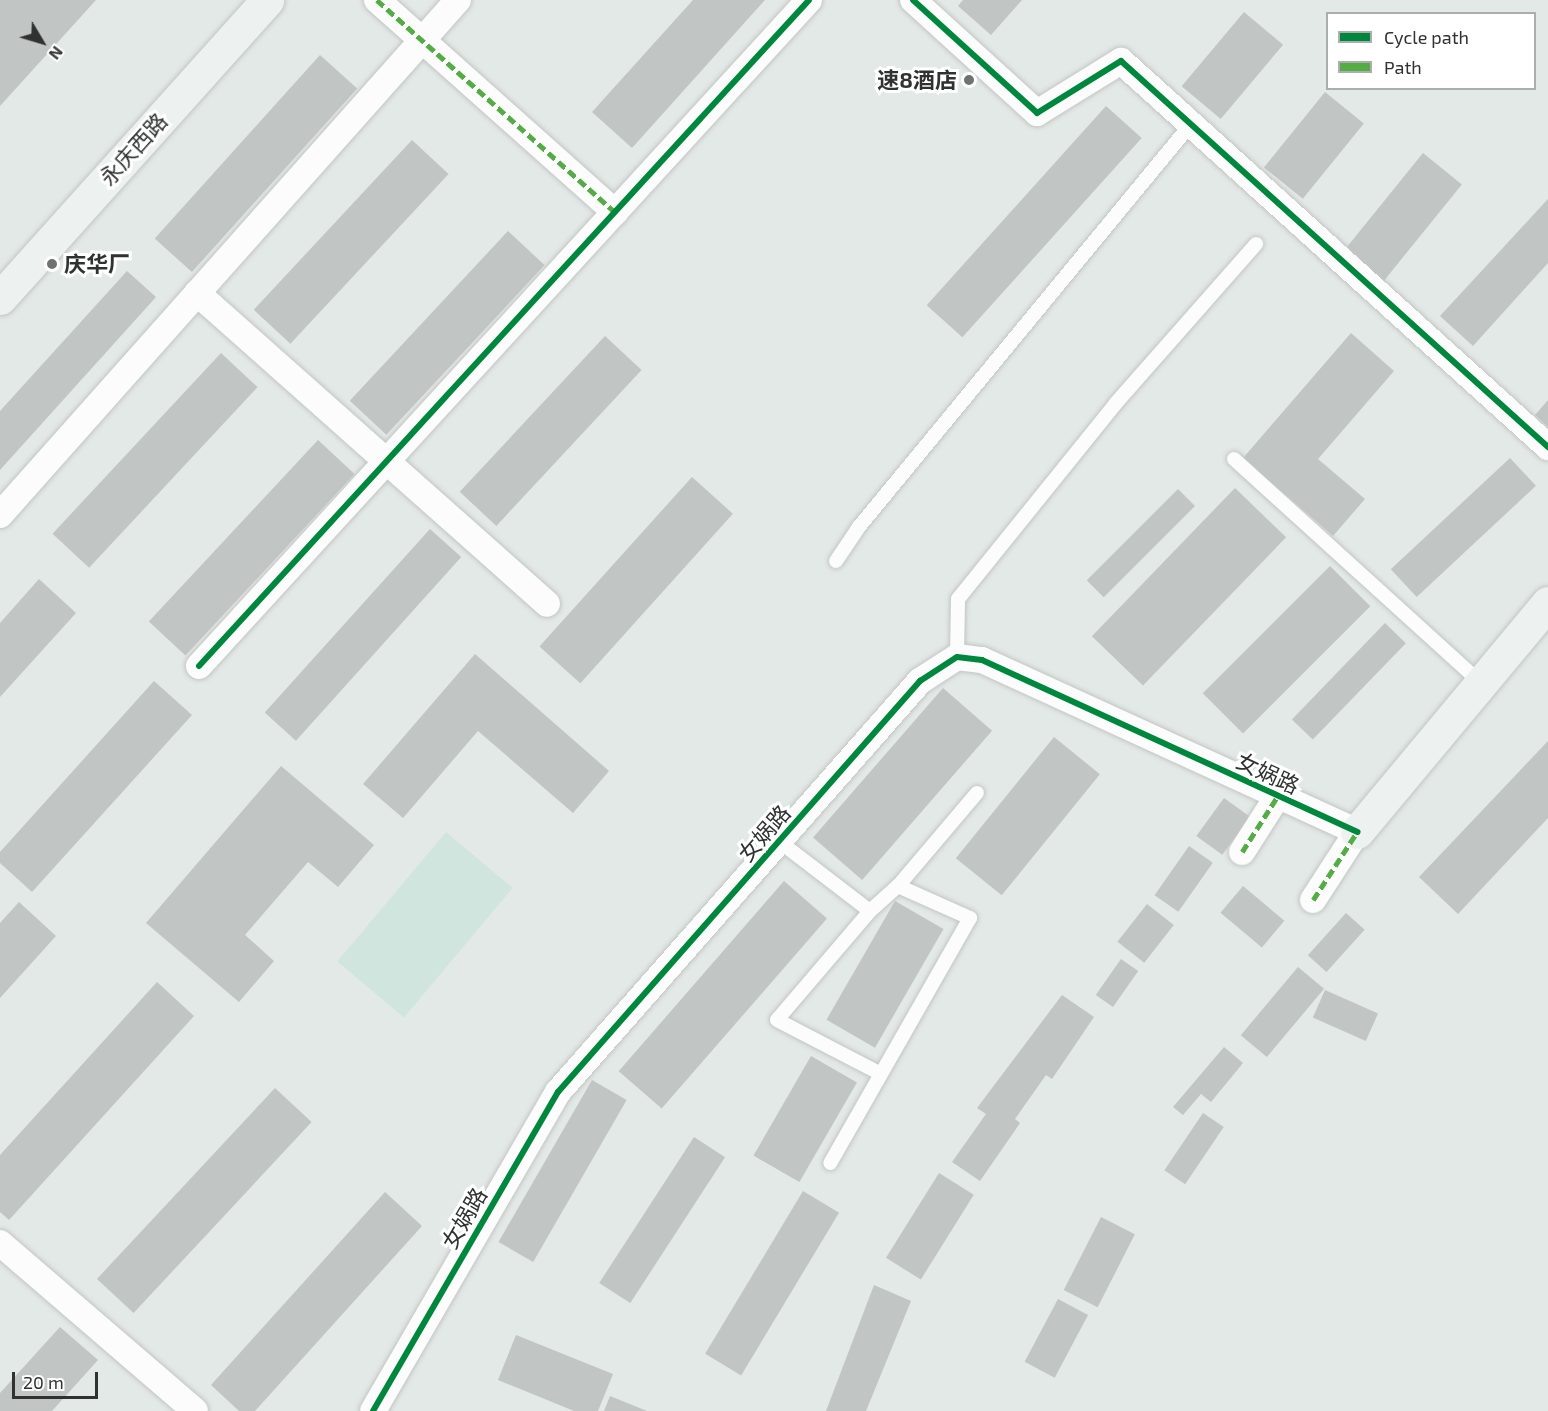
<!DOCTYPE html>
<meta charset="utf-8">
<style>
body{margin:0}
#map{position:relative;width:1548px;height:1411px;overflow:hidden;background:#e3e9e6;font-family:"Exo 2","Noto Sans SC",sans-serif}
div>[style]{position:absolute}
.green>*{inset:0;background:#cfe5dd;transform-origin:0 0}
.building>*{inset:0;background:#c1c5c3;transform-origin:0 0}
.roads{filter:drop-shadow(0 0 2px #c2c6c4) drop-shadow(0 0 2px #c2c6c4)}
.lane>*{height:14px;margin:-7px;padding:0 7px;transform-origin:7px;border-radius:7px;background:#fbfcfb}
.street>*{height:26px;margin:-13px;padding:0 13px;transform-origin:13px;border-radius:13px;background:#fbfcfb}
.secondary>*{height:33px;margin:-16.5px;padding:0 16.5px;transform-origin:16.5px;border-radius:16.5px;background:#edf1ef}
.quiet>*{height:4.5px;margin-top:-2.25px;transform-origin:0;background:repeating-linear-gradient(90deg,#54ac45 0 9px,transparent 0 13.5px)}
.cycleway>*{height:6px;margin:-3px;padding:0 3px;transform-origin:3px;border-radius:3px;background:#00873e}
.dots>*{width:16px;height:16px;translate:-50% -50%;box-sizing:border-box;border:3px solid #fff;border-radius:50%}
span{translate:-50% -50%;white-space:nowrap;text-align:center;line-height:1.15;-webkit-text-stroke:6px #fff;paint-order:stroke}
.poi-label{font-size:22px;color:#2f3231;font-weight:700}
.right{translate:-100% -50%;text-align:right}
.left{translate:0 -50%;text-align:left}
.street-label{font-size:22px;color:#2f3231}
.legend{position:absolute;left:1326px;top:12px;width:210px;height:78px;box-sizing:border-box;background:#fff;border:2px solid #acadad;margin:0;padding:8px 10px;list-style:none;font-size:18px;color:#2f3231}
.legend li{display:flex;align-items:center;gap:12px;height:30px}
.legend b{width:30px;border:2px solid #acadad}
.north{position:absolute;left:12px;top:12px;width:60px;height:60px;-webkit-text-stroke:4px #fff;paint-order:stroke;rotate:128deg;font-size:16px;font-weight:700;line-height:24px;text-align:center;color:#2f3231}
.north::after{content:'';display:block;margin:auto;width:21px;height:27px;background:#2f3231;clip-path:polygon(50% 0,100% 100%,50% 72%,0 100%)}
.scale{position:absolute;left:12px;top:1372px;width:86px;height:27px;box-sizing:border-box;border:3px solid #2f3231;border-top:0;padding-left:8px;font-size:18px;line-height:21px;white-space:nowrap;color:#2f3231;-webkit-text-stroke:4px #fff;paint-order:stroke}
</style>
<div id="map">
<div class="green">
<div style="left:446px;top:832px;width:87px;height:169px;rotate:40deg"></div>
</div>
<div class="building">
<div style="clip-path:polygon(0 0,96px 0,0 106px)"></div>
<div style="clip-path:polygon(693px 0,765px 0,632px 148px,592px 112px)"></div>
<div style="clip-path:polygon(963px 0,1022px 0,991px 35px,958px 6px)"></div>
<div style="left:1244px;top:12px;width:51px;height:97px;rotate:40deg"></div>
<div style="left:320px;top:55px;width:50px;height:247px;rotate:42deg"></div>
<div style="left:1325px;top:92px;width:50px;height:97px;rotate:39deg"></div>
<div style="left:1106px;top:106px;width:48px;height:268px;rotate:42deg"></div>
<div style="left:412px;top:140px;width:50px;height:232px;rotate:43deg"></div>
<div style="left:1423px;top:153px;width:50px;height:126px;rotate:39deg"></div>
<div style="clip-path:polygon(1548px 199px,1548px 263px,1473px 346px,1440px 316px)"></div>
<div style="left:508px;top:231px;width:50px;height:232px;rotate:43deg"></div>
<div style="clip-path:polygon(127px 271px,156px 297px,0 470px,0 411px)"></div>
<div style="clip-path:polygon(1351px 333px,1394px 371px,1318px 459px,1365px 499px,1333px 536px,1243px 458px)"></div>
<div style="left:605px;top:336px;width:50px;height:213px;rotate:43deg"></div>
<div style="left:221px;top:353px;width:50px;height:247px;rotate:43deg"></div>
<div style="clip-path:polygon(1548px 400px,1548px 427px,1535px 415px)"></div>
<div style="left:318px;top:440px;width:50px;height:248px;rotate:43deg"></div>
<div style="left:1510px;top:458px;width:38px;height:163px;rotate:47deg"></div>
<div style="left:692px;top:477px;width:55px;height:228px;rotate:42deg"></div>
<div style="left:1235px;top:488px;width:71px;height:206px;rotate:44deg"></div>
<div style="left:1178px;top:489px;width:24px;height:129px;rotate:45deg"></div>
<div style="left:430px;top:529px;width:42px;height:247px;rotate:42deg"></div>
<div style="left:1330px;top:566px;width:57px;height:180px;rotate:45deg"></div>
<div style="clip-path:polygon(39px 579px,76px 613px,0 697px,0 623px)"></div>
<div style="left:1385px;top:623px;width:29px;height:134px;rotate:44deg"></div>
<div style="clip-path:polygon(475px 654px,609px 771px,573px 813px,478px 731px,403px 818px,363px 784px)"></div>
<div style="clip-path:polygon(154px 681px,192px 715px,32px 892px,0 863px,0 852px)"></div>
<div style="left:943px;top:688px;width:65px;height:198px;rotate:41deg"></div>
<div style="left:1054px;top:737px;width:59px;height:156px;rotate:39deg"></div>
<div style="clip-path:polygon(1548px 741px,1548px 818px,1458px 914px,1419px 877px)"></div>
<div style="clip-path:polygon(281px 766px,374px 845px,338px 887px,308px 862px,245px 935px,274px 961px,239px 1002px,146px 923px)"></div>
<div style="left:1224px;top:798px;width:32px;height:47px;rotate:36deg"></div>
<div style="left:1189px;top:846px;width:29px;height:60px;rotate:35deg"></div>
<div style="left:784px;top:881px;width:57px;height:252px;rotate:41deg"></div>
<div style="left:1243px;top:886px;width:54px;height:35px;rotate:40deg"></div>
<div style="left:895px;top:901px;width:56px;height:137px;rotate:30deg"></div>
<div style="clip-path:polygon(19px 902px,56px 936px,0 998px,0 923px)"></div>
<div style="left:1147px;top:904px;width:34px;height:48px;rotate:38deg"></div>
<div style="left:1346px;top:913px;width:25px;height:57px;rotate:42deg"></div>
<div style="left:1121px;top:959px;width:21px;height:44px;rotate:35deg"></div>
<div style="left:1298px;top:967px;width:34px;height:89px;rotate:40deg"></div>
<div style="clip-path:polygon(157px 982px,194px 1016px,9px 1220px,0 1212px,0 1155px)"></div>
<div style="left:1325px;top:990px;width:58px;height:30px;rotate:24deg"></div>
<div style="clip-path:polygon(1062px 995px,1094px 1017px,1052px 1079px,1046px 1075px,1015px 1119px,1020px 1123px,980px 1181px,952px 1162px,986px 1114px,977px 1108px)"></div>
<div style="clip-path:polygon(1224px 1047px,1243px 1063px,1211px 1102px,1201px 1094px,1183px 1115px,1173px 1107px)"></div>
<div style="left:811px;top:1056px;width:53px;height:115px;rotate:30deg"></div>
<div style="left:592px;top:1080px;width:40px;height:187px;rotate:30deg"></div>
<div style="left:275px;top:1088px;width:50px;height:261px;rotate:43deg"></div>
<div style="left:1203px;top:1113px;width:25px;height:69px;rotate:34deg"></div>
<div style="left:694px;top:1137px;width:37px;height:174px;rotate:33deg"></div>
<div style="left:939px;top:1173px;width:41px;height:100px;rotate:32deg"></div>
<div style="left:803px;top:1191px;width:42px;height:190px;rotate:31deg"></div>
<div style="clip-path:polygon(385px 1192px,422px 1226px,255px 1411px,239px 1411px,211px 1385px)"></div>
<div style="left:1101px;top:1217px;width:38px;height:82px;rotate:27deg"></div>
<div style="clip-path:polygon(874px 1285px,911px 1301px,866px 1411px,826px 1411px)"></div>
<div style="left:1058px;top:1299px;width:34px;height:71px;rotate:28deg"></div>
<div style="clip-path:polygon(60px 1327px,98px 1360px,52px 1411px,0 1411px,0 1393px)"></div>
<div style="clip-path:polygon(516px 1335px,613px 1374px,598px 1411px,574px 1411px,498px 1380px)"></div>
<div style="clip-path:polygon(610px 1396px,647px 1411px,604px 1411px)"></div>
</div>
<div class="roads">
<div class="lane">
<div style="left:1234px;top:459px;width:333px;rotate:42.2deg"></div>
<div style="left:836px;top:561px;width:40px;rotate:-56deg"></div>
<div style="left:858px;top:528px;width:524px;rotate:-50.5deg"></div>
<div style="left:957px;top:657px;width:58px;rotate:-89deg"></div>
<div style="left:958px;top:599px;width:252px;rotate:-51.1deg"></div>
<div style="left:1116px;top:403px;width:212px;rotate:-48.6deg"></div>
<div style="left:780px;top:842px;width:113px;rotate:37.5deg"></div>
<div style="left:870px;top:911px;width:38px;rotate:-42deg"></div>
<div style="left:898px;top:886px;width:79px;rotate:24deg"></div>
<div style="left:970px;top:918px;width:282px;rotate:119.7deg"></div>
<div style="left:898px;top:886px;width:122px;rotate:-49.7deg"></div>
<div style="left:870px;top:911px;width:143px;rotate:130.5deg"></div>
<div style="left:777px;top:1020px;width:117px;rotate:27.4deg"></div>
</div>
<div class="street">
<div style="left:377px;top:0;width:319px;rotate:41.7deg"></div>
<div style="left:913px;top:0;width:168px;rotate:42.3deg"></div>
<div style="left:1037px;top:113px;width:99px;rotate:-31.8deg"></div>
<div style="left:1121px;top:61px;width:576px;rotate:42.11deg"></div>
<div style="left:197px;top:293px;width:468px;rotate:41.6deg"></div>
<div style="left:0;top:515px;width:689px;rotate:-48.35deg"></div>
<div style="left:199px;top:666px;width:903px;rotate:-47.51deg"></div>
<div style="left:1242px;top:852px;width:65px;rotate:-57.5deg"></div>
<div style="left:0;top:1243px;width:257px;rotate:40.7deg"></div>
<div style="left:373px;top:1411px;width:369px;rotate:-59.9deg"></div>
<div style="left:558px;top:1092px;width:548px;rotate:-48.63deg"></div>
<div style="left:920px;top:681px;width:44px;rotate:-33deg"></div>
<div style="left:957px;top:657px;width:25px;rotate:7deg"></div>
<div style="left:982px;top:660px;width:413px;rotate:24.6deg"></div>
<div style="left:1357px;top:832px;width:81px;rotate:122.9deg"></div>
</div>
<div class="secondary">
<div style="left:0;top:298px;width:400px;rotate:-48.1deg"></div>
<div style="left:1357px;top:832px;width:298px;rotate:-50.2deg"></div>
</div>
</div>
<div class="quiet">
<div style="left:377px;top:0;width:319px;rotate:41.7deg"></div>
<div style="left:1242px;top:852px;width:65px;rotate:-57.5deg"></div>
<div style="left:1313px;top:900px;width:81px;rotate:-57.1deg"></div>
</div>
<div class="cycleway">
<div style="left:913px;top:0;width:168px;rotate:42.3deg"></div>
<div style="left:1037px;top:113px;width:99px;rotate:-31.8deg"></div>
<div style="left:1121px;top:61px;width:576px;rotate:42.11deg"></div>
<div style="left:199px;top:666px;width:903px;rotate:-47.51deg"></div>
<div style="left:373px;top:1411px;width:369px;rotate:-59.9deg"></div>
<div style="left:558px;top:1092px;width:548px;rotate:-48.63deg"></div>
<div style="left:920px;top:681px;width:44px;rotate:-33deg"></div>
<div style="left:957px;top:657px;width:25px;rotate:7deg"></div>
<div style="left:982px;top:660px;width:413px;rotate:24.6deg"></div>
</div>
<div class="dots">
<div style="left:969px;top:80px;background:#6e7270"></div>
<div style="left:52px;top:264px;background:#6e7270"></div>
</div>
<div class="poi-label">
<span class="right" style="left:957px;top:80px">速8酒店</span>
<span class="left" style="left:64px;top:264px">庆华厂</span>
</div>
<div class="street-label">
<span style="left:133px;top:149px;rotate:-48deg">永庆西路</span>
<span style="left:1268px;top:773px;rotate:25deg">女娲路</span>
<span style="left:764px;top:833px;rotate:-49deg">女娲路</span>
<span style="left:464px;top:1218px;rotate:-60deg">女娲路</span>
</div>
<ul class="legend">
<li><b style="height:8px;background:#00873e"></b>Cycle path</li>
<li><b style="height:8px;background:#54ac45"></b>Path</li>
</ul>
<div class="north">N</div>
<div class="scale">20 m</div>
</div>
